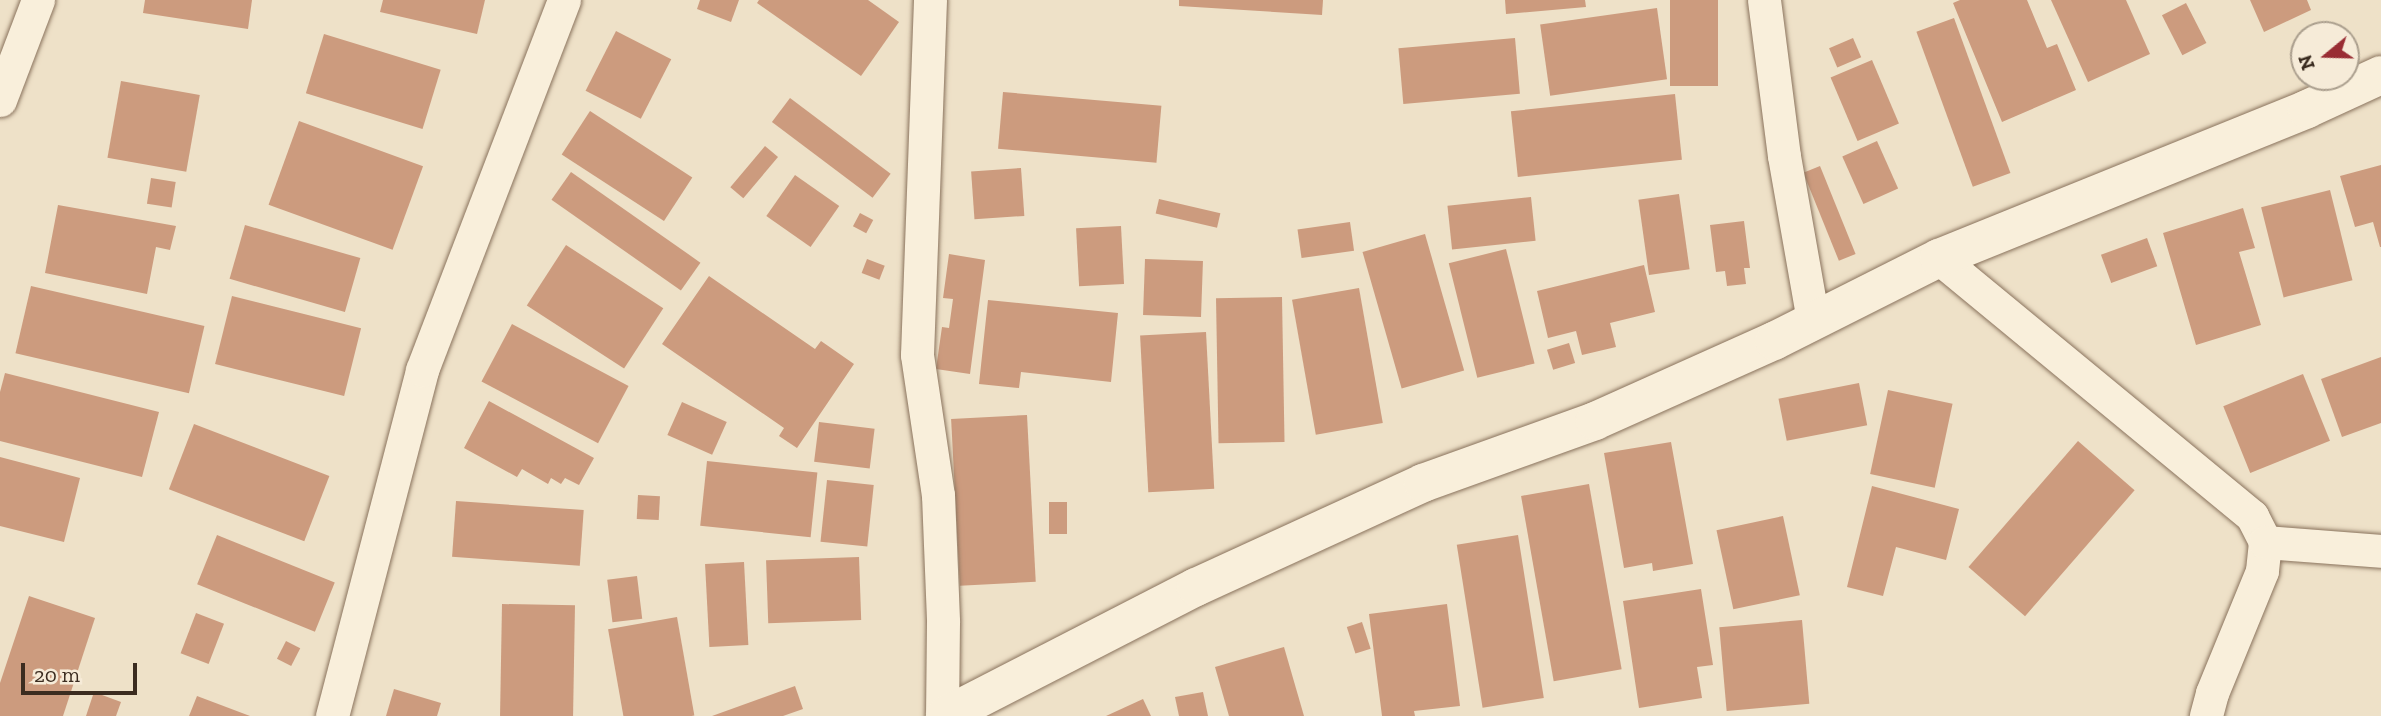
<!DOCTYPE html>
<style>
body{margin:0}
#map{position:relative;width:2381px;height:716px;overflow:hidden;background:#eee1c8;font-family:"Zilla Slab",serif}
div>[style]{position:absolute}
.building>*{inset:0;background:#cc9b7e;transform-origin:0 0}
.roads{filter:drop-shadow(0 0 2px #8a735d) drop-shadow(0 0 2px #8a735d)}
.minor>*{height:33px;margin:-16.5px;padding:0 16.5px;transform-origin:16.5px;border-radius:16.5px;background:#f9efdb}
.tertiary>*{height:38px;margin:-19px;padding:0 19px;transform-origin:19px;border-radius:19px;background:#f9efdb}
span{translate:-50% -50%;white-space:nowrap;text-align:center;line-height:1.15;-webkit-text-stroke:6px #f6ebd8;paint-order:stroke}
.north{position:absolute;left:2290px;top:21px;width:70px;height:70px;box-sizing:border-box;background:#f6ebd8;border:2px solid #ab9f8e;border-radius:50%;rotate:251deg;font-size:19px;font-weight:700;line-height:28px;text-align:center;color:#3b2c20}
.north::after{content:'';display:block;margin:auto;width:24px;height:32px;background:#992d34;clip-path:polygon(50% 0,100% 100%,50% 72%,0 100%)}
.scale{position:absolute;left:21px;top:663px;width:116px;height:32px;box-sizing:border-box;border:4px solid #3b2c20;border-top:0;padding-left:9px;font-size:21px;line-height:24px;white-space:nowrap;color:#3b2c20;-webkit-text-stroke:5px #f6ebd8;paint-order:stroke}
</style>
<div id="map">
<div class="building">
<div style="clip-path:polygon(145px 0,252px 0,248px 29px,143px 13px)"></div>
<div style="clip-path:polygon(383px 0,485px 0,477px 34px,380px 12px)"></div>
<div style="clip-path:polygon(700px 0,739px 0,731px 22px,697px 9px)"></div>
<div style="clip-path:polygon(759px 0,868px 0,899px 22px,861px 76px,757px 3px)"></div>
<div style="clip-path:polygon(1179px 0,1323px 0,1322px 15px,1179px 6px)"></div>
<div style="clip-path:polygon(1505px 0,1585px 0,1586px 7px,1506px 14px)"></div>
<div style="left:1670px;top:0;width:48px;height:86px"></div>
<div style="clip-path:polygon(1960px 0,2027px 0,2047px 48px,2057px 44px,2076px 90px,2002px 122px,1953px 3px)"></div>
<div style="clip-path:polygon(2051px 0,2126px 0,2150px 54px,2088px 82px)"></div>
<div style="clip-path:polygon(2250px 0,2307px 0,2311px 10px,2264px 32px)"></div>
<div style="left:2186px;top:3px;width:45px;height:27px;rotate:63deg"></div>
<div style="left:1657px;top:8px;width:72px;height:118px;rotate:82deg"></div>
<div style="left:1954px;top:18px;width:165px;height:40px;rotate:70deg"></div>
<div style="left:616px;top:31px;width:62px;height:67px;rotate:27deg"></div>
<div style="left:324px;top:34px;width:122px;height:62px;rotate:17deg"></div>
<div style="left:1515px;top:38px;width:56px;height:117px;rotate:85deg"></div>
<div style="left:1853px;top:38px;width:21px;height:26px;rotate:67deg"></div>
<div style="left:1872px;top:60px;width:69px;height:45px;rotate:67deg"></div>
<div style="left:121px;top:81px;width:80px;height:78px;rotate:10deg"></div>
<div style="left:1003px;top:92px;width:159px;height:57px;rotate:5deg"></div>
<div style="left:1675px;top:94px;width:66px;height:165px;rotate:84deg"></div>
<div style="left:790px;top:98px;width:126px;height:30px;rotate:37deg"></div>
<div style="left:590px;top:111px;width:122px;height:52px;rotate:33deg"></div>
<div style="left:299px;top:121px;width:132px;height:89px;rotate:20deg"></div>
<div style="left:1877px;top:141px;width:52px;height:38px;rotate:66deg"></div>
<div style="left:765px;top:146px;width:17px;height:54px;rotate:40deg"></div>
<div style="clip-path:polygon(2381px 165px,2381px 247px,2380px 247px,2373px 222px,2355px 227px,2340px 176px)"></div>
<div style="left:1820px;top:166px;width:95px;height:18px;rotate:68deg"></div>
<div style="left:1021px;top:168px;width:48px;height:50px;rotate:86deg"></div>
<div style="left:571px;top:172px;width:158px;height:34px;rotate:35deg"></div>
<div style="left:795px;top:175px;width:54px;height:50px;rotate:35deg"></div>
<div style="left:151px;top:178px;width:25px;height:26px;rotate:9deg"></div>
<div style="left:2330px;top:190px;width:93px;height:71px;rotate:76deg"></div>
<div style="left:1679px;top:194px;width:76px;height:41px;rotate:82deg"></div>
<div style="left:1531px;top:197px;width:44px;height:84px;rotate:84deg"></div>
<div style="left:1159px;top:199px;width:63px;height:15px;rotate:13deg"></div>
<div style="clip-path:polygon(58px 205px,176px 226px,170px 250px,156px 247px,147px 294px,45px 273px)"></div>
<div style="clip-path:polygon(2243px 208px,2255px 248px,2239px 252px,2261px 325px,2196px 345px,2163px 233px)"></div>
<div style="left:860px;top:213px;width:15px;height:15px;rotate:28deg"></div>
<div style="clip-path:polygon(1744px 221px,1750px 268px,1744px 268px,1746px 284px,1727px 286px,1725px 271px,1716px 272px,1710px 225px)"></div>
<div style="left:1350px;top:222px;width:29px;height:53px;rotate:82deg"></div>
<div style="left:245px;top:225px;width:120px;height:56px;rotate:16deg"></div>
<div style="left:1121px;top:226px;width:58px;height:45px;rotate:87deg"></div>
<div style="left:1425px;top:234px;width:142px;height:65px;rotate:74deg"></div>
<div style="left:2147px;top:238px;width:30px;height:49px;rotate:70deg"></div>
<div style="left:566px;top:245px;width:116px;height:72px;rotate:33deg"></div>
<div style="left:1506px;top:249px;width:118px;height:59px;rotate:76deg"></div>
<div style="clip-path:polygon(949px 254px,985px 260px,970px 374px,936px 369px,942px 327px,949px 328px,953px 299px,943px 298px)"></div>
<div style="left:867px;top:259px;width:19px;height:15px;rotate:21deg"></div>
<div style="left:1145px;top:259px;width:58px;height:56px;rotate:2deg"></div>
<div style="clip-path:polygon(1644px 265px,1655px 312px,1610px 323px,1616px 347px,1582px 355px,1576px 331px,1548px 338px,1537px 291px)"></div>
<div style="clip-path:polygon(709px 276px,815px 349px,821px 341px,854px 364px,797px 448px,779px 436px,784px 428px,662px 344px)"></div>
<div style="left:31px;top:286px;width:178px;height:69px;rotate:13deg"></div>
<div style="left:1359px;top:288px;width:137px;height:68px;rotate:80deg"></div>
<div style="left:232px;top:296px;width:133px;height:70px;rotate:14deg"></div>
<div style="left:1282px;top:297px;width:145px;height:66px;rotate:89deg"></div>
<div style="clip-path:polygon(988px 300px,1118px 313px,1111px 382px,1021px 372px,1019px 388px,979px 384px)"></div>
<div style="left:512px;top:324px;width:132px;height:65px;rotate:28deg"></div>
<div style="left:1206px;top:332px;width:157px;height:66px;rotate:87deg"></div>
<div style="left:1569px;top:343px;width:21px;height:23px;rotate:73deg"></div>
<div style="clip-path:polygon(2381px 357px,2381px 423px,2342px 437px,2321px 379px)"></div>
<div style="clip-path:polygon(5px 373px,159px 412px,142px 477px,0 441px,0 392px)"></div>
<div style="left:2303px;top:374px;width:72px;height:86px;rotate:68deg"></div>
<div style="left:1859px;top:383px;width:43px;height:82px;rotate:79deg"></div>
<div style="left:1888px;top:390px;width:66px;height:86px;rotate:12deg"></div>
<div style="clip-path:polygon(489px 401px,594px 458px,579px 485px,565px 478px,561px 484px,551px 478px,548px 484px,522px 469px,517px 477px,464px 448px)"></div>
<div style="left:682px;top:402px;width:49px;height:36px;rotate:24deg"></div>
<div style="left:1027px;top:415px;width:167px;height:76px;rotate:87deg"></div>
<div style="left:819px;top:422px;width:56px;height:40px;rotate:7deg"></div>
<div style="left:194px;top:424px;width:145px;height:70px;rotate:21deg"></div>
<div style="left:2078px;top:441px;width:75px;height:167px;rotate:41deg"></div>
<div style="clip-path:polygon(1671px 442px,1693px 564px,1653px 571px,1652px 563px,1624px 568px,1604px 453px)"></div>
<div style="clip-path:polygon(0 457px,80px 478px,64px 542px,0 526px)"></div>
<div style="left:707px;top:461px;width:111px;height:65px;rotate:6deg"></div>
<div style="left:827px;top:480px;width:47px;height:62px;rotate:6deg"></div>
<div style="left:1589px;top:484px;width:188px;height:69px;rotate:80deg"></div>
<div style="clip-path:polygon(1872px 486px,1959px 509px,1946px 560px,1896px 547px,1883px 596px,1847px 587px)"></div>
<div style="left:638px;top:495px;width:22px;height:24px;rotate:3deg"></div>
<div style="left:456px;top:501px;width:128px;height:56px;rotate:4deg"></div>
<div style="left:1049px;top:502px;width:18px;height:32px"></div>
<div style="left:1783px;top:516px;width:81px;height:68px;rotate:78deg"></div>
<div style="left:217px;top:535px;width:127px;height:53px;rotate:22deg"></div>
<div style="left:1518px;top:535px;width:165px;height:62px;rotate:81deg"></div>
<div style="left:859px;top:557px;width:63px;height:93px;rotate:88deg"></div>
<div style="left:744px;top:562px;width:83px;height:39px;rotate:87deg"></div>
<div style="left:637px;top:576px;width:43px;height:30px;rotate:83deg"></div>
<div style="clip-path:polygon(1701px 589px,1713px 665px,1697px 667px,1702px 698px,1639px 708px,1623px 601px)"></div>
<div style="clip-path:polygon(29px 596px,95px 618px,63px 716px,0 716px,0 683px)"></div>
<div style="left:502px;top:604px;width:73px;height:112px;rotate:1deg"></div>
<div style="clip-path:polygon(1447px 604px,1460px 706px,1414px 711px,1415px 716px,1382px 716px,1369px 614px)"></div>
<div style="left:196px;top:613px;width:30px;height:43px;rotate:21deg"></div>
<div style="left:677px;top:617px;width:100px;height:70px;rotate:80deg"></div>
<div style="left:1802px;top:620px;width:84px;height:83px;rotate:85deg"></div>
<div style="left:1362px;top:622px;width:28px;height:16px;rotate:72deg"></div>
<div style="left:286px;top:641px;width:16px;height:20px;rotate:27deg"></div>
<div style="clip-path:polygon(1284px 647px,1304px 716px,1229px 716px,1215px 667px)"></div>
<div style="clip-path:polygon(795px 686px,803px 709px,783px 716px,712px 716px)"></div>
<div style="clip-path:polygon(394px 689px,441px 703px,437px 716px,386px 716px)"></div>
<div style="clip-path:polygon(94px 692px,121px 702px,116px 716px,86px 716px)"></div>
<div style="clip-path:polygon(1203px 692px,1208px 716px,1179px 716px,1175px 697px)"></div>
<div style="clip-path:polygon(197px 696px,250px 716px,189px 716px)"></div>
<div style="clip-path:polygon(1143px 699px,1151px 716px,1106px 716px)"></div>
</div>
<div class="roads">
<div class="minor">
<div style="left:930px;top:0;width:355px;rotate:92.1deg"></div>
<div style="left:917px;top:355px;width:142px;rotate:81.5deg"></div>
<div style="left:938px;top:495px;width:127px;rotate:87.7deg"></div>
<div style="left:943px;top:622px;width:94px;rotate:90.6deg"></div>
<div style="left:1764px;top:0;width:157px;rotate:82.7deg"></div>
<div style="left:1784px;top:156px;width:167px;rotate:80deg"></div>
<div style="left:0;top:100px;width:107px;rotate:-69.2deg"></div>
<div style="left:1939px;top:258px;width:406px;rotate:39.5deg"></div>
<div style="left:2252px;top:516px;width:29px;rotate:63deg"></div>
<div style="left:2265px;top:542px;width:29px;rotate:96deg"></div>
<div style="left:2262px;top:571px;width:132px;rotate:112.3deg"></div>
<div style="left:2212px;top:693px;width:24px;rotate:105deg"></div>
<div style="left:2265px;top:542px;width:116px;rotate:4.4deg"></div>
<div style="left:332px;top:716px;width:358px;rotate:-75.4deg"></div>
<div style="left:422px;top:370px;width:396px;rotate:-69deg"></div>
</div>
<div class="tertiary">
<div style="left:945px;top:716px;width:282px;rotate:-27.2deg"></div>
<div style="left:1196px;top:587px;width:250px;rotate:-24.6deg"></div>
<div style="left:1423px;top:483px;width:183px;rotate:-19.8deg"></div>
<div style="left:1595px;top:421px;width:196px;rotate:-24.1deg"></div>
<div style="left:1774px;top:341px;width:185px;rotate:-26.7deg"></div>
<div style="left:1939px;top:258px;width:397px;rotate:-22deg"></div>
<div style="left:2307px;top:109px;width:81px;rotate:-24.7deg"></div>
</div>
</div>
<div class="north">N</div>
<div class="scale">20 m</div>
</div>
